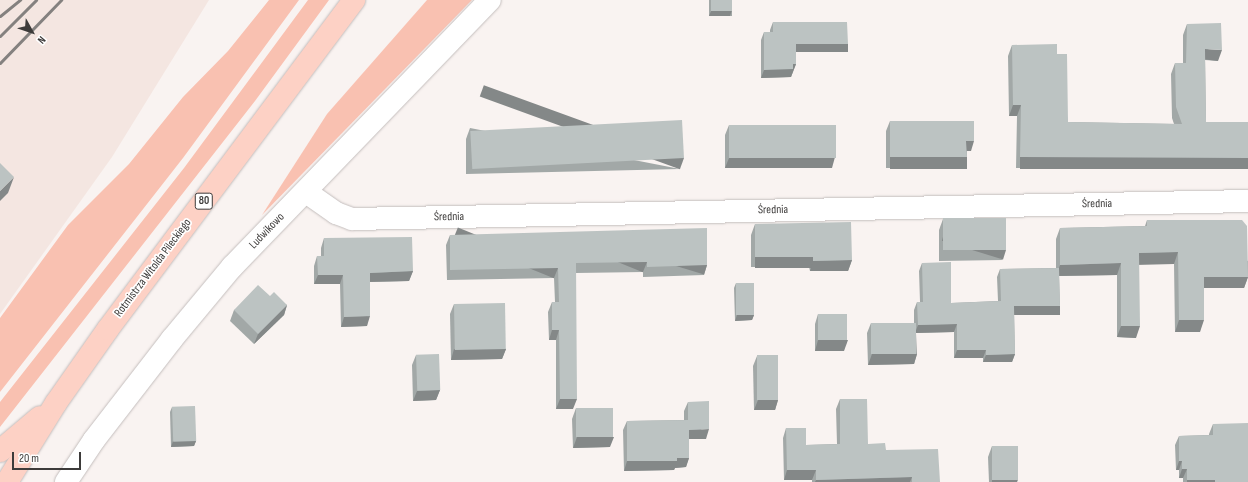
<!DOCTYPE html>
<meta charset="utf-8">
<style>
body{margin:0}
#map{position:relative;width:1248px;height:482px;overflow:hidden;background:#f9f3f1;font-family:"Sofia Sans Condensed",sans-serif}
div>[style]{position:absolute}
.built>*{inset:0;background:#f4e6e1}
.green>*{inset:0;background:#f9c1b1}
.roads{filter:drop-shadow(0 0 1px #c4bebd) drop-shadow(0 0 1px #c4bebd)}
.minor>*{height:22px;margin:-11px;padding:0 11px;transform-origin:11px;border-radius:11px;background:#fff}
.major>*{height:22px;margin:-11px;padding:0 11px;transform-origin:11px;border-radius:11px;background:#fdd1c5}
.rail>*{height:3px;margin:-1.5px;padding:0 1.5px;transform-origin:1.5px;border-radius:1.5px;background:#84817f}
.wall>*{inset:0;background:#a2a8a7;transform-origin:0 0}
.shaded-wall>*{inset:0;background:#848888;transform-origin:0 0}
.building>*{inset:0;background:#bcc3c2;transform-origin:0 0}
span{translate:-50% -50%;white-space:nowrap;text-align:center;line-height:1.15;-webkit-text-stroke:3.5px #fff;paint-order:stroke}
.shield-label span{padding:1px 3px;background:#fff;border:1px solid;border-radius:3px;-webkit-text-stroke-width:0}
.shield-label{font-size:11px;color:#3d3b3a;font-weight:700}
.street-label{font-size:12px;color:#3d3b3a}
.north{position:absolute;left:12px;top:12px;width:40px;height:40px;-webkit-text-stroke:3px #fff;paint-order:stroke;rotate:130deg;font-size:11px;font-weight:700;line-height:16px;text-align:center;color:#3d3b3a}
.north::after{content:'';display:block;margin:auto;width:14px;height:18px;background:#3d3b3a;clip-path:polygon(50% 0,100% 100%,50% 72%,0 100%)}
.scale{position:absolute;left:12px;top:452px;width:69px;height:18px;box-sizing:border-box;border:2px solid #3d3b3a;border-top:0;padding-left:5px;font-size:12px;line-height:14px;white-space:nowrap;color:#3d3b3a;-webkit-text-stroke:3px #fff;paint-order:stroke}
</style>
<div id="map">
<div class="built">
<div style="clip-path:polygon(0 0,209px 0,112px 157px,0 314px)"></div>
</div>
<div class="green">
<div style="clip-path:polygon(269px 0,299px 0,183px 158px,0 392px,0 318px,68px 225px,129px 164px,183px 97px,228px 51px)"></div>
<div style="clip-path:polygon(308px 0,329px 0,255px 101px,0 427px,0 402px,184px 168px)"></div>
<div style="clip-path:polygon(427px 0,472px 0,262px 215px,327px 114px)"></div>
</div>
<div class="roads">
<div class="minor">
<div style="left:306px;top:192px;width:37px;rotate:35deg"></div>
<div style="left:336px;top:213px;width:17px;rotate:21deg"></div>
<div style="left:352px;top:219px;width:896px;rotate:-1.15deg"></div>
<div style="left:66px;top:482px;width:50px;rotate:-56.3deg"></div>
<div style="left:94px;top:440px;width:128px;rotate:-52.3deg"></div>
<div style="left:172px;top:339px;width:94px;rotate:-50.2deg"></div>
<div style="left:232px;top:267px;width:371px;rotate:-46deg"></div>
</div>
<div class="major">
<div style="left:0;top:451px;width:52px;rotate:-40.4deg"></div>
<div style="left:7px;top:482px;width:93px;rotate:-58.2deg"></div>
<div style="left:56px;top:403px;width:90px;rotate:-54.9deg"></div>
<div style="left:108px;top:329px;width:411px;rotate:-53.2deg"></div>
</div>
</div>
<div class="rail">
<div style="left:0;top:16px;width:26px;rotate:-39deg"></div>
<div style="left:0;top:36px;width:51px;rotate:-45deg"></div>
<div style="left:0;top:63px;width:88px;rotate:-45.9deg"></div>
</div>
<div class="wall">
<div style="left:709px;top:0;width:23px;height:16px"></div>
<div style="clip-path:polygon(773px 22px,848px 44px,845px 51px,796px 51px,796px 64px,791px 77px,761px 78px,761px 40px,764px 32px,770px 32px,770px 30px)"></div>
<div style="clip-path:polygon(1187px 24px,1218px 61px,1205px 60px,1206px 122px,1248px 122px,1248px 168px,1016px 168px,1017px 116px,1009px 116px,1008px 56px,1012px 45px,1057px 54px,1068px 122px,1174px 124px,1172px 118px,1171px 74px,1175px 63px,1183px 63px,1183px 35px)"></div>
<div style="clip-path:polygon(890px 121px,971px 151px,967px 151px,967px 157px,963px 168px,886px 168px,886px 131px)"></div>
<div style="clip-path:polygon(729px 125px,832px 168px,725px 168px,725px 135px)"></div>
<div style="clip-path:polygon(470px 128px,680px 169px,466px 174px,466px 139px)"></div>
<div style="clip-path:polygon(943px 219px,1003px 260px,939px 261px,939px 230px)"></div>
<div style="clip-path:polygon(1147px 220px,1248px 261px,1248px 277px,1244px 288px,1204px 288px,1200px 332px,1175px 332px,1174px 264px,1139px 264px,1136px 338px,1117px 337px,1117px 275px,1059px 276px,1060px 306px,1057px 314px,1014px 314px,1015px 354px,1012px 362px,983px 362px,983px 358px,954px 358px,954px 332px,916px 333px,917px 354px,914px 364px,868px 365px,867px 333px,871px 323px,914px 323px,914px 310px,917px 302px,920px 302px,919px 271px,922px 263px,951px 303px,998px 301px,997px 277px,1000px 269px,1056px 268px,1056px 239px,1060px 228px,1145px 226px)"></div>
<div style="clip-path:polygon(755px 224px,852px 260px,848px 271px,810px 271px,809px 267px,751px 267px,751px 235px)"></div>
<div style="clip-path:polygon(450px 235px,707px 265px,704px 275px,643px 277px,643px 272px,576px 273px,573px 409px,556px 409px,556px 340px,549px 340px,548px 312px,552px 302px,555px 302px,554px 278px,447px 280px,446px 245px)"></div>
<div style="clip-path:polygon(324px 238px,413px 271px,409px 281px,370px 282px,367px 326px,341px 327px,340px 284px,314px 284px,314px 266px,317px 256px,321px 256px,321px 248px)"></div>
<div style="clip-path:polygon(736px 283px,754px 315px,752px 320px,735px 321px,734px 288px)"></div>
<div style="clip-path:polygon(270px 296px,287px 305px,284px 315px,254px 344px,230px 321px,234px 310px)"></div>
<div style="clip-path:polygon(454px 304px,506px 349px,502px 359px,451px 360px,450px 314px)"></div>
<div style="clip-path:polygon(818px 314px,844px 351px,815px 351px,815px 324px)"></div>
<div style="clip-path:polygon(416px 355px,440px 390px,436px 400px,413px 401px,412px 365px)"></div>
<div style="clip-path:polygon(757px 356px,778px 400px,775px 410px,754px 410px,753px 366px)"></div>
<div style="clip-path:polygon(840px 399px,868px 444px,886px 450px,940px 482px,812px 482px,812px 480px,784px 480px,783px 438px,786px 428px,806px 445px,837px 444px,836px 409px)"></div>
<div style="clip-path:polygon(688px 402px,706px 439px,689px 439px,689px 458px,686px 467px,675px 468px,674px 470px,624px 471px,623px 430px,627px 421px,684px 420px,684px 411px)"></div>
<div style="clip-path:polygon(172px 407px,196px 441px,194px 446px,171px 447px,170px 412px)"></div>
<div style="clip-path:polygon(576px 408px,610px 447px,573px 448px,572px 419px)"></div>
<div style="clip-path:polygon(1213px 424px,1248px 482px,1183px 482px,1183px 478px,1179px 478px,1179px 470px,1176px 470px,1175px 445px,1179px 436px,1209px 435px,1209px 434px)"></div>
<div style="clip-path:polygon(992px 446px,1018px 479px,1017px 482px,989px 482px,988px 457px)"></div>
</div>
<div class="shaded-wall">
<div style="clip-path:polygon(732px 10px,730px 16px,709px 16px,711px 11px)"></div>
<div style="left:796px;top:44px;width:52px;height:8px"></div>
<div style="clip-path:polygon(1205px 49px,1222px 50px,1218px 61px,1201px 59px)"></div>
<div style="clip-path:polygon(793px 64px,796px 64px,791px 77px,761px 78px,764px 70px)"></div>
<div style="clip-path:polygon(1013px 105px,1021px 105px,1017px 116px,1009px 116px)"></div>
<div style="clip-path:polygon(966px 141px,974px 141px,971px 151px,963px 151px)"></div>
<div style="clip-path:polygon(835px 157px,832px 168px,725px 168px,729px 158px)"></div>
<div style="left:890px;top:157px;width:77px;height:12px"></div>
<div style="left:1020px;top:157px;width:228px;height:12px"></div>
<div style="left:684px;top:158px;width:12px;height:213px;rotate:110deg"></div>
<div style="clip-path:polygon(14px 177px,8px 193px,0 201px,0 191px)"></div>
<div style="left:1006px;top:250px;width:10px;height:64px;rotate:107deg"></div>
<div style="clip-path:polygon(1178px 252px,1174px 264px,1135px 265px,1139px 253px)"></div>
<div style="left:755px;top:257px;width:58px;height:11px"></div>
<div style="clip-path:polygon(852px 260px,848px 271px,810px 271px,813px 261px)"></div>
<div style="left:647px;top:262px;width:11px;height:71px;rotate:112deg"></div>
<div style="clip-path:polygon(1121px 263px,1117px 275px,1056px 276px,1060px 265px)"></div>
<div style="left:707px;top:265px;width:10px;height:60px;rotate:107deg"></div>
<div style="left:558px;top:268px;width:11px;height:108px;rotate:112deg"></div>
<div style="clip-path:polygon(413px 271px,409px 281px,366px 282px,370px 273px)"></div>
<div style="clip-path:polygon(318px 275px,343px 275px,340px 284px,314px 284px)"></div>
<div style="clip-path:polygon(1204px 277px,1248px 277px,1244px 288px,1200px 288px)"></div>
<div style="clip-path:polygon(287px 305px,284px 315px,254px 344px,258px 334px)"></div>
<div style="left:1014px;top:306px;width:46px;height:9px"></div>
<div style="clip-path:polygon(737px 315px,754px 315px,752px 320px,735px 321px)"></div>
<div style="clip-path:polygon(370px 316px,367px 326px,341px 327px,344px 317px)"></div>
<div style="clip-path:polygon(1179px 320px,1204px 320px,1200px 332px,1175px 332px)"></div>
<div style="clip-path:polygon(957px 324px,954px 332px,915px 333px,918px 325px)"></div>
<div style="clip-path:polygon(1121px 326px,1140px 326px,1136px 338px,1117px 337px)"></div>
<div style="clip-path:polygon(552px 330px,559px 330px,556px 340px,549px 340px)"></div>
<div style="clip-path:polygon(818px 340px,848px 340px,844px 351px,815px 351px)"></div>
<div style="clip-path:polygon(454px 349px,506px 349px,502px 359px,451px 360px)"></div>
<div style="clip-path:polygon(957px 350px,986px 350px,983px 358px,954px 358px)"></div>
<div style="clip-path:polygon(872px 354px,917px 354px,914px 364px,868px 365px)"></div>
<div style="clip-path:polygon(1015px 354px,1012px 362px,983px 362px,986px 355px)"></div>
<div style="clip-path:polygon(440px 390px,436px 400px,413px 401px,417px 391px)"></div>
<div style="clip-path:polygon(560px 399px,577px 399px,573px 409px,556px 409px)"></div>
<div style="clip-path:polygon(758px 400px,778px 400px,775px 410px,754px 410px)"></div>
<div style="clip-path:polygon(709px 429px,706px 439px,685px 439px,689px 430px)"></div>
<div style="clip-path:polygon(577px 437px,614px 437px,610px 447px,573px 448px)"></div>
<div style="clip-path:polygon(173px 441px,196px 441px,194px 446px,171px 447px)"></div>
<div style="clip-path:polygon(677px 458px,689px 458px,686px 467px,675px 468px,674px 470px,624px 471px,627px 461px)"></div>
<div style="clip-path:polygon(1179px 461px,1182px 461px,1179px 470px,1176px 470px)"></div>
<div style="clip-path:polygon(1182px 469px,1187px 469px,1183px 478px,1179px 478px)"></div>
<div style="clip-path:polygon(787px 470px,816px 470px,812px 480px,784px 480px)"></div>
<div style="clip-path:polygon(912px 477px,910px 482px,815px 482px,816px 480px)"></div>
<div style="clip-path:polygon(1018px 479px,1017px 482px,992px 482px,992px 480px)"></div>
<div style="left:1187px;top:480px;width:28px;height:2px"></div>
</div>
<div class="building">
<div style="left:711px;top:0;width:21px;height:11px"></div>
<div style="clip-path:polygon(773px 22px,847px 22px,848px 44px,796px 44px,796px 64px,793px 64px,793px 69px,764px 70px,764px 32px,773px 32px)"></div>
<div style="clip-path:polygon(1221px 23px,1222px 50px,1205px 49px,1206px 122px,1248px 122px,1248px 158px,1020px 157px,1021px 105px,1013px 105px,1012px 45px,1057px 44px,1057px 54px,1067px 54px,1068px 122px,1182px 124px,1176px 107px,1175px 63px,1186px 63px,1187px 24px)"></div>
<div style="left:682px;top:120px;width:38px;height:212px;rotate:87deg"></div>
<div style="clip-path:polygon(890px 121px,974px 121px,974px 141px,966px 141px,967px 157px,890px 157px)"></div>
<div style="left:729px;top:125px;width:107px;height:33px"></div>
<div style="clip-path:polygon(0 163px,14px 177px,0 191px)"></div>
<div style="left:1006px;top:218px;width:32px;height:63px;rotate:90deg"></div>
<div style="clip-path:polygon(1147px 220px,1242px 220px,1247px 226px,1248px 277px,1204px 277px,1204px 320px,1179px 320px,1178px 252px,1139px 253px,1140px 326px,1121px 326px,1121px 263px,1060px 265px,1060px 228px,1147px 226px)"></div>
<div style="clip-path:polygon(851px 222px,852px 260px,813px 261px,813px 257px,755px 257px,755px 224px)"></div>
<div style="clip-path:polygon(707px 228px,707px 265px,647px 267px,647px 262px,576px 263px,577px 399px,560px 399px,559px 330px,552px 330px,552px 302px,559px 302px,558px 268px,450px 270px,450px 235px)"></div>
<div style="clip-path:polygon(412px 237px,413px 271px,370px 273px,370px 316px,344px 317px,343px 275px,318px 275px,317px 256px,324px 256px,324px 238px)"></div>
<div style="clip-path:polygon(951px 262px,951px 303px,1001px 301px,1000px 269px,1059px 268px,1060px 306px,1014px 306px,1015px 354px,986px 355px,986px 350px,957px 350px,957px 324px,918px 325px,917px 302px,923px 302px,922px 263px)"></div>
<div style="left:736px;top:283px;width:18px;height:32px"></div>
<div style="clip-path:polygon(258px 285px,270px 296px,274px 292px,287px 305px,258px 334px,234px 310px)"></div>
<div style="left:505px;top:303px;width:46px;height:51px;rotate:89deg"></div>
<div style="left:818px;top:314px;width:29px;height:26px"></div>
<div style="left:871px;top:323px;width:45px;height:31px"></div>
<div style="left:439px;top:354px;width:36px;height:23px;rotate:88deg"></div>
<div style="left:778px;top:355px;width:45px;height:21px;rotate:90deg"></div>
<div style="clip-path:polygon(840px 399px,867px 399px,868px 444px,885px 443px,886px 450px,938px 449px,940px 482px,912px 482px,912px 477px,816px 480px,816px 470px,787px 470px,786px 428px,806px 428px,806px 445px,840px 444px)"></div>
<div style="clip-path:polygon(709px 401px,709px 429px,689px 430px,689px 458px,677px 458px,677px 461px,627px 461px,627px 421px,688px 420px,688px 402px)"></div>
<div style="left:195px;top:406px;width:35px;height:23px;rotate:88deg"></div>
<div style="left:576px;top:408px;width:37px;height:29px"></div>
<div style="clip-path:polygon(1248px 423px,1248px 482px,1215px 482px,1215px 480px,1187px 480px,1187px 469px,1182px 469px,1182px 461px,1179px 461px,1179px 436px,1213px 435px,1213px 424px)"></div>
<div style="left:992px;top:446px;width:26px;height:34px"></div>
</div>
<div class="shield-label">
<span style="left:204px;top:201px">80</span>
</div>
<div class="street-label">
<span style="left:1097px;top:204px;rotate:-1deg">Średnia</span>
<span style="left:773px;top:210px;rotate:-1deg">Średnia</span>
<span style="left:449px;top:217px;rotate:-1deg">Średnia</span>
<span style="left:267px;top:231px;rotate:-46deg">Ludwikowo</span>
<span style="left:153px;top:268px;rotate:-53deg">Rotmistrza Witolda Pileckiego</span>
</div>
<div class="north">N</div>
<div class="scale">20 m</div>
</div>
